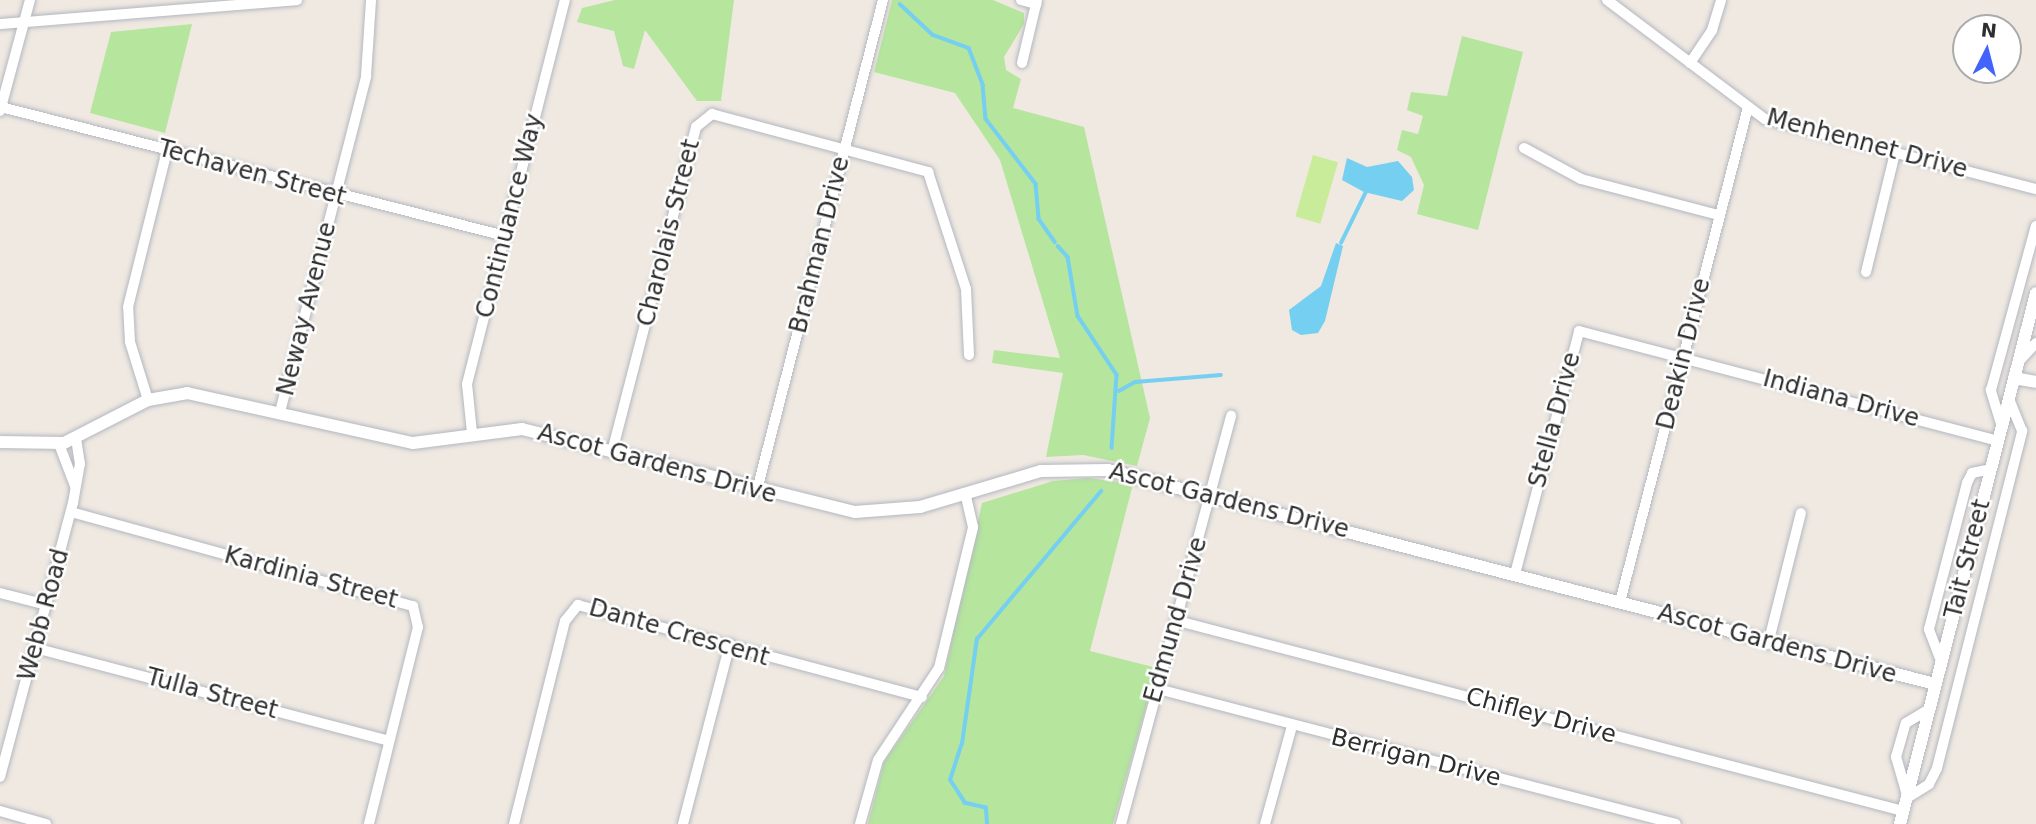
<!DOCTYPE html>
<style>
body{margin:0}
#map{position:relative;width:2036px;height:824px;overflow:hidden;background:#efe9e1;font-family:"DejaVu Sans",sans-serif}
div>[style]{position:absolute}
.green>*{inset:0;background:#b6e59e}
.pitch>*{inset:0;background:#c9ec9a;transform-origin:0 0}
.water>*{inset:0;background:#75cff0}
.stream>*{height:3.5px;margin:-1.75px;padding:0 1.75px;transform-origin:1.75px;border-radius:1.75px;background:#75cff0}
.roads{filter:drop-shadow(0 0 2px #b4b7c1) drop-shadow(0 0 2px #b4b7c1)}
.minor>*{height:10px;margin:-5px;padding:0 5px;transform-origin:5px;border-radius:5px;background:#fff}
.tertiary>*{height:12px;margin:-6px;padding:0 6px;transform-origin:6px;border-radius:6px;background:#fff}
span{translate:-50% -50%;white-space:nowrap;text-align:center;line-height:1.15;-webkit-text-stroke:5px #fff;paint-order:stroke}
.street-label{font-size:24px;color:#2e2e2e}
.north{position:absolute;left:1952px;top:14px;width:70px;height:70px;box-sizing:border-box;background:#fff;border:2px solid #ababab;border-radius:50%;rotate:6deg;font-size:19px;font-weight:700;line-height:28px;text-align:center;color:#2e2e2e}
.north::after{content:'';display:block;margin:auto;width:24px;height:32px;background:#4264fb;clip-path:polygon(50% 0,100% 100%,50% 72%,0 100%)}
</style>
<div id="map">
<div class="green">
<div style="clip-path:polygon(615px 0,734px 0,721px 101px,697px 101px,645px 30px,634px 69px,623px 66px,614px 31px,577px 22px,582px 8px)"></div>
<div style="clip-path:polygon(892px 0,993px 0,1024px 13px,1024px 24px,1004px 57px,1006px 70px,1021px 79px,1013px 108px,1084px 127px,1150px 418px,1137px 466px,1083px 455px,1046px 457px,1063px 373px,992px 363px,994px 350px,1060px 358px,1000px 160px,955px 93px,874px 72px)"></div>
<div style="clip-path:polygon(192px 24px,165px 133px,90px 113px,111px 32px)"></div>
<div style="clip-path:polygon(1462px 36px,1523px 52px,1478px 230px,1417px 214px,1424px 185px,1411px 157px,1397px 150px,1402px 130px,1418px 134px,1423px 116px,1407px 110px,1411px 92px,1447px 96px)"></div>
<div style="clip-path:polygon(1089px 478px,1133px 484px,1090px 651px,1157px 668px,1113px 824px,868px 824px,884px 762px,944px 676px,982px 503px,1053px 481px)"></div>
</div>
<div class="pitch">
<div style="left:1313px;top:155px;width:26px;height:64px;rotate:16deg"></div>
</div>
<div class="water">
<div style="clip-path:polygon(1347px 158px,1367px 167px,1398px 161px,1412px 177px,1414px 190px,1402px 201px,1364px 192px,1342px 180px)"></div>
<div style="clip-path:polygon(1336px 243px,1343px 246px,1325px 321px,1318px 333px,1301px 335px,1292px 330px,1289px 310px,1321px 286px)"></div>
</div>
<div class="stream">
<div style="left:900px;top:4px;width:45px;rotate:43.2deg"></div>
<div style="left:933px;top:35px;width:38px;rotate:20deg"></div>
<div style="left:969px;top:48px;width:40px;rotate:69deg"></div>
<div style="left:983px;top:85px;width:34px;rotate:85deg"></div>
<div style="left:986px;top:119px;width:82px;rotate:52.4deg"></div>
<div style="left:1036px;top:184px;width:35px;rotate:85deg"></div>
<div style="left:1039px;top:219px;width:28px;rotate:55deg"></div>
<div style="left:1341px;top:243px;width:57px;rotate:-63.9deg"></div>
<div style="left:1058px;top:246px;width:15px;rotate:48deg"></div>
<div style="left:1068px;top:257px;width:60px;rotate:80.4deg"></div>
<div style="left:1078px;top:316px;width:71px;rotate:56.5deg"></div>
<div style="left:1117px;top:375px;width:73px;rotate:93.9deg"></div>
<div style="left:1119px;top:391px;width:18px;rotate:-29deg"></div>
<div style="left:1135px;top:382px;width:86px;rotate:-4.7deg"></div>
<div style="left:987px;top:824px;width:16px;rotate:-94deg"></div>
<div style="left:986px;top:808px;width:22px;rotate:-167deg"></div>
<div style="left:965px;top:803px;width:27px;rotate:-123deg"></div>
<div style="left:950px;top:780px;width:38px;rotate:-72deg"></div>
<div style="left:962px;top:744px;width:106px;rotate:-81.9deg"></div>
<div style="left:977px;top:639px;width:193px;rotate:-50deg"></div>
</div>
<div class="roads">
<div class="minor">
<div style="left:1021px;top:0;width:16px;rotate:15deg"></div>
<div style="left:1607px;top:0;width:198px;rotate:37deg"></div>
<div style="left:1765px;top:119px;width:280px;rotate:14.5deg"></div>
<div style="left:0;top:24px;width:298px;rotate:-4.6deg"></div>
<div style="left:1022px;top:63px;width:65px;rotate:-76.6deg"></div>
<div style="left:1690px;top:63px;width:40px;rotate:-56deg"></div>
<div style="left:1712px;top:30px;width:31px;rotate:-73deg"></div>
<div style="left:1px;top:107px;width:520px;rotate:14.36deg"></div>
<div style="left:0;top:111px;width:115px;rotate:-74.9deg"></div>
<div style="left:1524px;top:148px;width:65px;rotate:28.5deg"></div>
<div style="left:1581px;top:179px;width:142px;rotate:14.7deg"></div>
<div style="left:1866px;top:272px;width:122px;rotate:-76.3deg"></div>
<div style="left:2021px;top:359px;width:22px;rotate:-47deg"></div>
<div style="left:148px;top:400px;width:61px;rotate:-107.2deg"></div>
<div style="left:130px;top:342px;width:35px;rotate:-93deg"></div>
<div style="left:128px;top:307px;width:162px;rotate:-76deg"></div>
<div style="left:280px;top:412px;width:347px;rotate:-75.6deg"></div>
<div style="left:366px;top:76px;width:76px;rotate:-86.2deg"></div>
<div style="left:2002px;top:427px;width:39px;rotate:-107deg"></div>
<div style="left:1991px;top:390px;width:170px;rotate:-74.7deg"></div>
<div style="left:472px;top:433px;width:49px;rotate:-95.8deg"></div>
<div style="left:467px;top:384px;width:396px;rotate:-75.7deg"></div>
<div style="left:59px;top:444px;width:45px;rotate:69.1deg"></div>
<div style="left:612px;top:452px;width:336px;rotate:-75.5deg"></div>
<div style="left:696px;top:127px;width:21px;rotate:-39deg"></div>
<div style="left:712px;top:114px;width:224px;rotate:15deg"></div>
<div style="left:928px;top:172px;width:123px;rotate:72deg"></div>
<div style="left:966px;top:289px;width:66px;rotate:87.4deg"></div>
<div style="left:757px;top:490px;width:506px;rotate:-75.58deg"></div>
<div style="left:71px;top:512px;width:355px;rotate:15.4deg"></div>
<div style="left:413px;top:606px;width:22px;rotate:77deg"></div>
<div style="left:418px;top:627px;width:203px;rotate:104deg"></div>
<div style="left:1515px;top:574px;width:251px;rotate:-75.2deg"></div>
<div style="left:1579px;top:331px;width:434px;rotate:14.7deg"></div>
<div style="left:0;top:593px;width:49px;rotate:14.3deg"></div>
<div style="left:1620px;top:602px;width:511px;rotate:-75.5deg"></div>
<div style="left:1178px;top:621px;width:749px;rotate:14.69deg"></div>
<div style="left:1768px;top:644px;width:135px;rotate:-75.9deg"></div>
<div style="left:35px;top:648px;width:366px;rotate:14.7deg"></div>
<div style="left:1941px;top:661px;width:34px;rotate:-111deg"></div>
<div style="left:1929px;top:629px;width:151px;rotate:-75.4deg"></div>
<div style="left:1967px;top:483px;width:11px;rotate:-63deg"></div>
<div style="left:1972px;top:473px;width:19px;rotate:-12deg"></div>
<div style="left:1158px;top:689px;width:535px;rotate:14.61deg"></div>
<div style="left:0;top:777px;width:284px;rotate:-75.1deg"></div>
<div style="left:73px;top:503px;width:40px;rotate:-80deg"></div>
<div style="left:80px;top:464px;width:25px;rotate:-99deg"></div>
<div style="left:1907px;top:795px;width:40px;rotate:-106deg"></div>
<div style="left:1896px;top:757px;width:35px;rotate:-74deg"></div>
<div style="left:1906px;top:723px;width:27px;rotate:-31deg"></div>
<div style="left:1907px;top:798px;width:26px;rotate:-32deg"></div>
<div style="left:1929px;top:784px;width:18px;rotate:-63deg"></div>
<div style="left:1937px;top:768px;width:348px;rotate:-75.8deg"></div>
<div style="left:2022px;top:431px;width:35px;rotate:-112deg"></div>
<div style="left:0;top:811px;width:48px;rotate:15.8deg"></div>
<div style="left:514px;top:824px;width:209px;rotate:-75.9deg"></div>
<div style="left:565px;top:621px;width:21px;rotate:-51deg"></div>
<div style="left:578px;top:605px;width:356px;rotate:15deg"></div>
<div style="left:683px;top:824px;width:186px;rotate:-75.4deg"></div>
<div style="left:860px;top:824px;width:66px;rotate:-74.3deg"></div>
<div style="left:878px;top:760px;width:110px;rotate:-56.5deg"></div>
<div style="left:939px;top:668px;width:145px;rotate:-76.4deg"></div>
<div style="left:973px;top:527px;width:35px;rotate:-103deg"></div>
<div style="left:1121px;top:824px;width:423px;rotate:-74.9deg"></div>
<div style="left:1265px;top:824px;width:102px;rotate:-74.6deg"></div>
</div>
<div class="tertiary">
<div style="left:2014px;top:378px;width:22px;rotate:10deg"></div>
<div style="left:0;top:442px;width:64px;rotate:0.9deg"></div>
<div style="left:64px;top:443px;width:94px;rotate:-27.1deg"></div>
<div style="left:148px;top:400px;width:40px;rotate:-10deg"></div>
<div style="left:187px;top:393px;width:231px;rotate:12.5deg"></div>
<div style="left:413px;top:443px;width:110px;rotate:-7.3deg"></div>
<div style="left:522px;top:429px;width:343px;rotate:14deg"></div>
<div style="left:855px;top:512px;width:65px;rotate:-4.4deg"></div>
<div style="left:920px;top:507px;width:126px;rotate:-16.6deg"></div>
<div style="left:1041px;top:471px;width:67px;rotate:-0.9deg"></div>
<div style="left:1108px;top:470px;width:854px;rotate:14.51deg"></div>
<div style="left:1900px;top:824px;width:548px;rotate:-75.63deg"></div>
</div>
</div>
<div class="street-label">
<span style="left:1867px;top:144px;rotate:15deg">Menhennet Drive</span>
<span style="left:252px;top:173px;rotate:15deg">Techaven Street</span>
<span style="left:510px;top:216px;rotate:-76deg">Continuance Way</span>
<span style="left:669px;top:233px;rotate:-76deg">Charolais Street</span>
<span style="left:820px;top:245px;rotate:-76deg">Brahman Drive</span>
<span style="left:307px;top:309px;rotate:-76deg">Neway Avenue</span>
<span style="left:1684px;top:354px;rotate:-76deg">Deakin Drive</span>
<span style="left:1841px;top:399px;rotate:15deg">Indiana Drive</span>
<span style="left:1555px;top:420px;rotate:-75deg">Stella Drive</span>
<span style="left:657px;top:464px;rotate:15deg">Ascot Gardens Drive</span>
<span style="left:1229px;top:501px;rotate:14deg">Ascot Gardens Drive</span>
<span style="left:1968px;top:559px;rotate:-76deg">Tait Street</span>
<span style="left:311px;top:578px;rotate:15deg">Kardinia Street</span>
<span style="left:44px;top:615px;rotate:-75deg">Webb Road</span>
<span style="left:1176px;top:620px;rotate:-74deg">Edmund Drive</span>
<span style="left:679px;top:633px;rotate:16deg">Dante Crescent</span>
<span style="left:1777px;top:644px;rotate:15deg">Ascot Gardens Drive</span>
<span style="left:212px;top:694px;rotate:15deg">Tulla Street</span>
<span style="left:1541px;top:716px;rotate:15deg">Chifley Drive</span>
<span style="left:1416px;top:758px;rotate:14deg">Berrigan Drive</span>
</div>
<div class="north">N</div>
</div>
